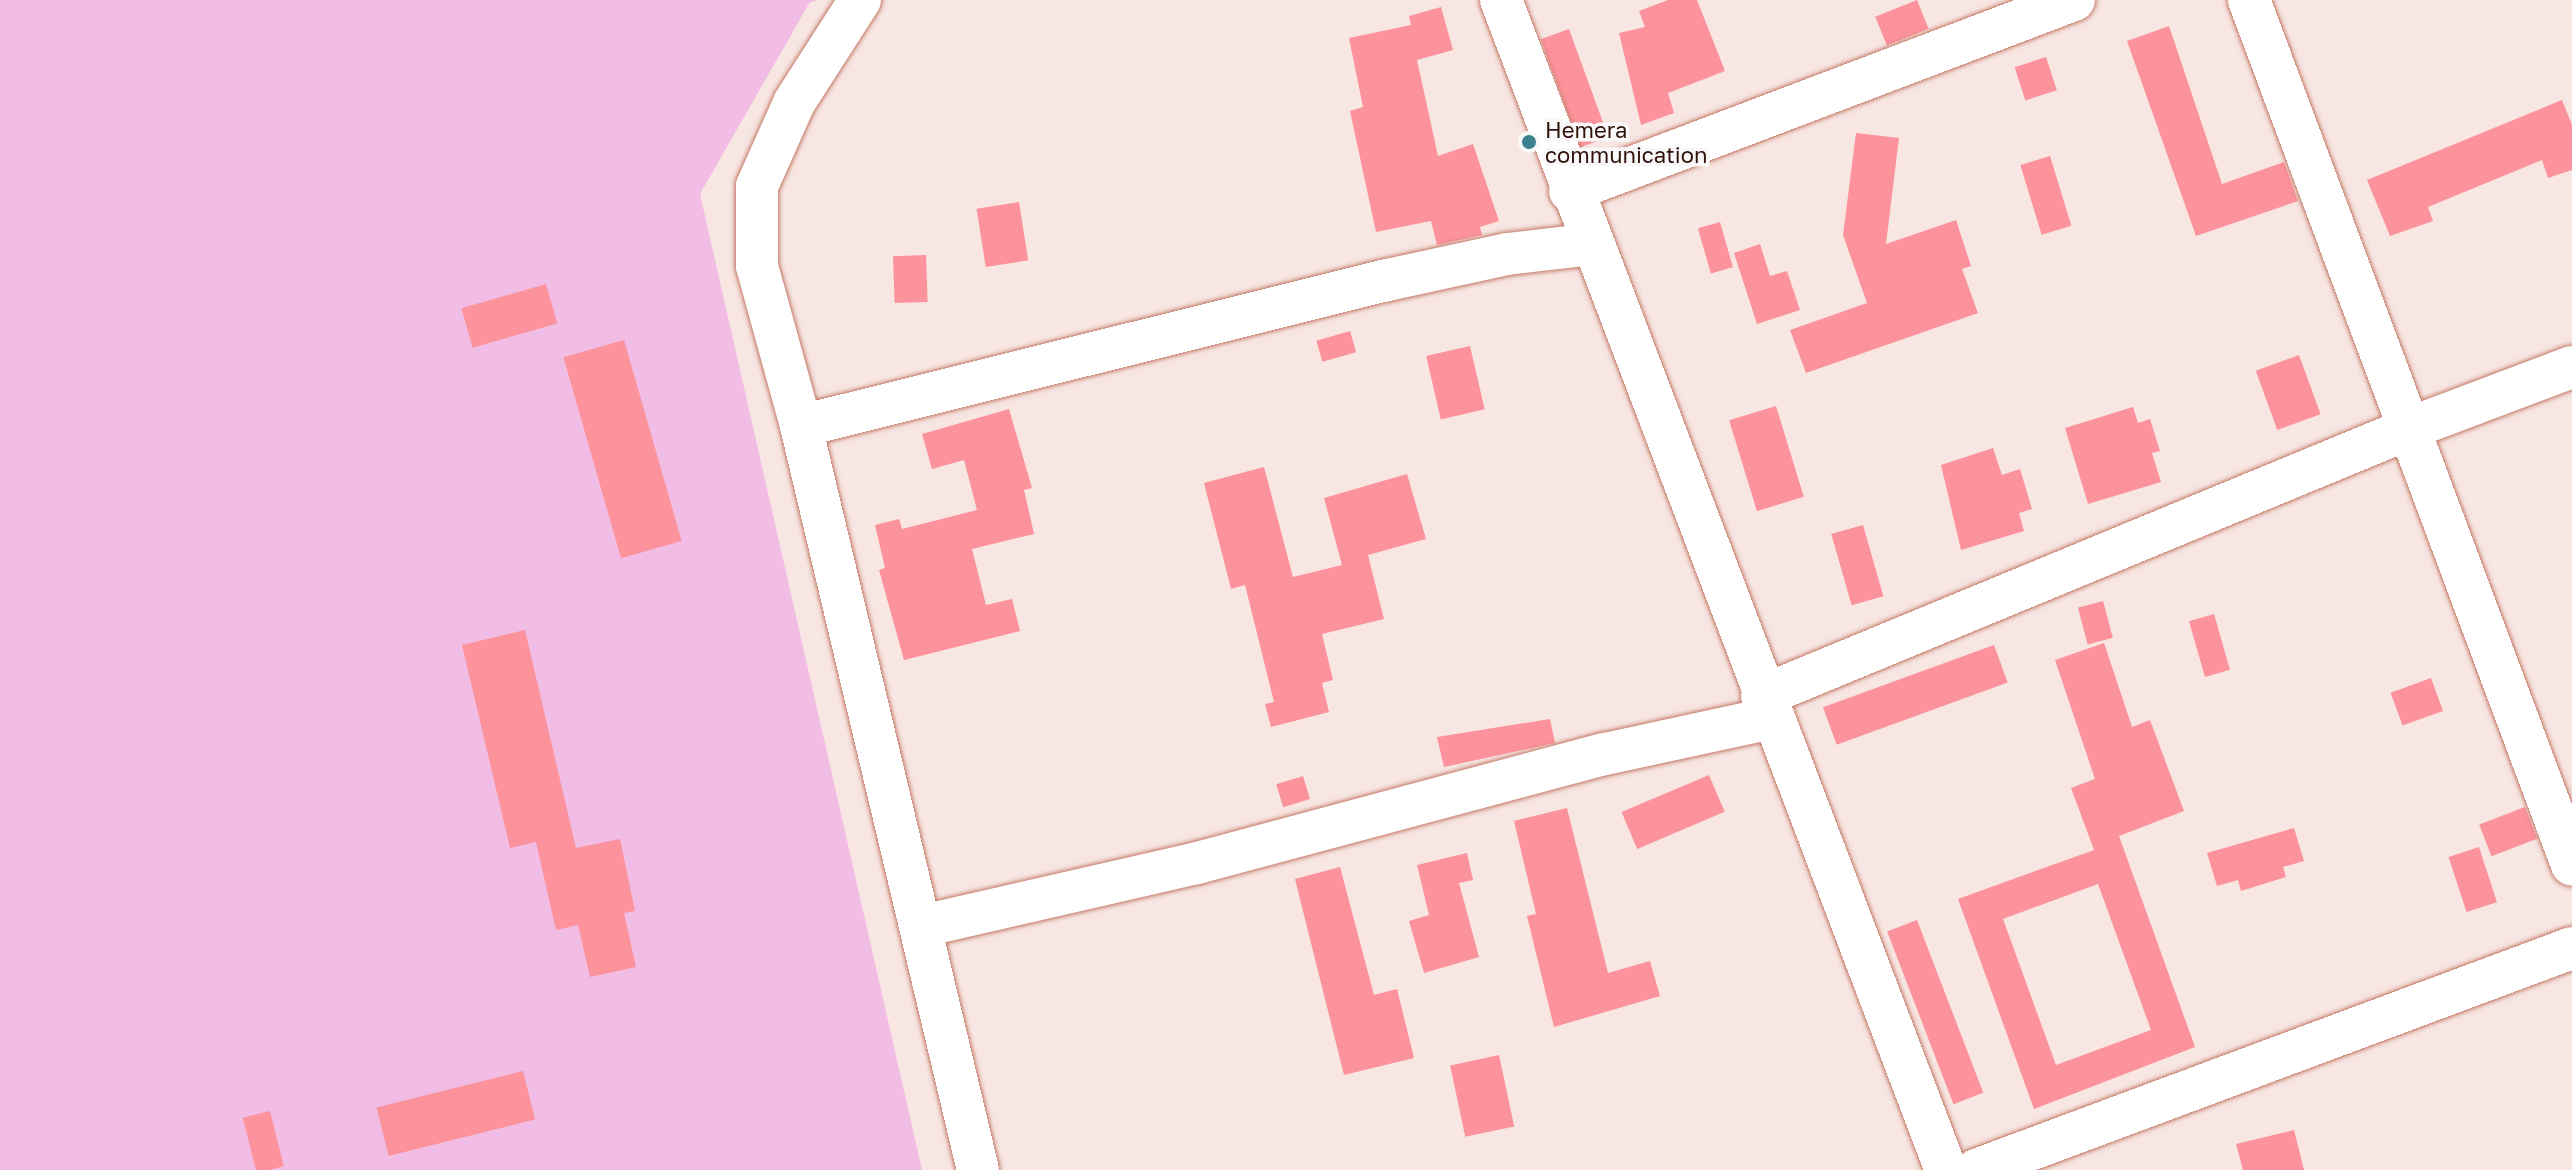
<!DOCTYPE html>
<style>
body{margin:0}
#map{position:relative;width:2572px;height:1170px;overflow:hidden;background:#f7e6e2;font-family:"Golos Text",sans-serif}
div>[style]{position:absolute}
.green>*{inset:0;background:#f1bde4}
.building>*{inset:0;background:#fc929b;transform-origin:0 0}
.roads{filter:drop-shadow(0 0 2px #c47966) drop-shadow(0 0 2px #c47966)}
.minor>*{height:42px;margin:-21px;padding:0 21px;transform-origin:21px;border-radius:21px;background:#fff}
.dots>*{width:22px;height:22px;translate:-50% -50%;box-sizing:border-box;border:4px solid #f8f8f8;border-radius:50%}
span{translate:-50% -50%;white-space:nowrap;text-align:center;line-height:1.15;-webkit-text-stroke:7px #f8f8f8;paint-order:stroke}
.poi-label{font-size:22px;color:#30120b}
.left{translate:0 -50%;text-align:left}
</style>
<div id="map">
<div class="green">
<div style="clip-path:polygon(0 0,818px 0,810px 2px,700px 194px,922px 1170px,0 1170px)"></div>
</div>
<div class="building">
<div style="clip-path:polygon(1668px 0,1697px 0,1725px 71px,1668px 93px,1674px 113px,1641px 125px,1619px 33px,1645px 27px,1639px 11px)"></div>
<div style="left:1917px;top:0;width:31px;height:45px;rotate:68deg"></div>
<div style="clip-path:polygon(1441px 7px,1453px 50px,1417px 60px,1438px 156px,1473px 144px,1499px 221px,1480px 227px,1482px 235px,1437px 245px,1431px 221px,1376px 232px,1350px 111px,1363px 107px,1349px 38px,1411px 25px,1409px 16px)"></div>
<div style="clip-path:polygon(2169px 26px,2222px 184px,2284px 162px,2298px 201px,2196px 236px,2127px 41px)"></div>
<div style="left:1569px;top:29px;width:115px;height:30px;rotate:70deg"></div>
<div style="left:2046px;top:57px;width:35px;height:33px;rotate:72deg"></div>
<div style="clip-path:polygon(2562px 100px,2572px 125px,2572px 170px,2548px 178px,2542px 160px,2428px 207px,2433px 221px,2390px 236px,2367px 180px)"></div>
<div style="clip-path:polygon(1856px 133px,1899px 138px,1886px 244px,1956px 220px,1971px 266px,1962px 269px,1978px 313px,1806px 373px,1790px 330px,1867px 303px,1843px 235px)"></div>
<div style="left:2050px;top:156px;width:73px;height:31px;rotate:73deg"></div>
<div style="left:1019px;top:202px;width:59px;height:43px;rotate:81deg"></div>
<div style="left:1720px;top:222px;width:47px;height:23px;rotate:74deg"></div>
<div style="clip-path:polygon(1760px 244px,1770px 276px,1787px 271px,1800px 310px,1757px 324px,1734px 253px)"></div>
<div style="left:926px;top:255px;width:47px;height:33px;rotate:88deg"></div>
<div style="left:546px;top:284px;width:41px;height:88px;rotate:74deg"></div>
<div style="left:1350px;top:331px;width:22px;height:35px;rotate:74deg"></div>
<div style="left:624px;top:340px;width:209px;height:63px;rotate:74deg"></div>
<div style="left:1470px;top:346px;width:65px;height:45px;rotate:77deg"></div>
<div style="left:2299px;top:355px;width:63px;height:46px;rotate:70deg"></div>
<div style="left:1776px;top:406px;width:95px;height:49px;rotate:73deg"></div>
<div style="clip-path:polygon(2133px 407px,2138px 423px,2150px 419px,2160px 451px,2152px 453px,2161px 482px,2088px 504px,2065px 428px)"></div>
<div style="clip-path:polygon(1009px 409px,1032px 488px,1024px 490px,1034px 534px,972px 549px,986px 605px,1012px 599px,1020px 631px,904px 660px,879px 570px,885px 568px,875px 525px,899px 519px,902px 529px,977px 510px,964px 460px,932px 469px,922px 434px)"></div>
<div style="clip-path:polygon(1993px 448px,2002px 475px,2020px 469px,2032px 509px,2019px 513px,2024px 531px,1961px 550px,1941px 465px)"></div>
<div style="clip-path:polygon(1264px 467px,1293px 577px,1342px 565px,1324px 498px,1407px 474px,1426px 539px,1368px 555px,1384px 619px,1322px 634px,1333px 680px,1322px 683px,1329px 712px,1271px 727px,1265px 704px,1274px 702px,1245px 585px,1231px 589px,1204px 483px)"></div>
<div style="left:1863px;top:525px;width:74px;height:33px;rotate:74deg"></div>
<div style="left:2103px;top:601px;width:38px;height:26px;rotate:75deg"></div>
<div style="left:2214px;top:614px;width:58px;height:26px;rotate:74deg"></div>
<div style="clip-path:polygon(525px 630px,576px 848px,620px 839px,635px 911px,624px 913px,636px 967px,590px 977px,578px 925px,556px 930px,536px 842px,510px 848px,462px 645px)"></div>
<div style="clip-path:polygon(evenodd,2104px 643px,2132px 727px,2150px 720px,2184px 811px,2119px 836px,2195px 1047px,2034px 1109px,1958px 899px,2094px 850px,2071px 788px,2095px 779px,2055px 660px,2104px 643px,2098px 884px,2151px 1030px,2056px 1065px,2003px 919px,2098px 884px)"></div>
<div style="left:1994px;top:645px;width:40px;height:182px;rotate:70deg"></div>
<div style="left:2431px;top:678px;width:35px;height:43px;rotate:70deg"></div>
<div style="clip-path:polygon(1550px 719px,1555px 743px,1444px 767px,1437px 737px)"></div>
<div style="left:1709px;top:775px;width:40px;height:95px;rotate:67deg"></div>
<div style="left:1303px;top:776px;width:24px;height:28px;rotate:73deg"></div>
<div style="left:2525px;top:807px;width:34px;height:49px;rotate:69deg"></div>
<div style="clip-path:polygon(1567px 808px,1608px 973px,1650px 961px,1660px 996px,1554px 1027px,1527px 916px,1536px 914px,1514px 821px)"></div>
<div style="clip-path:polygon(2294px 828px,2304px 861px,2283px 867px,2286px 877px,2241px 891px,2238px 880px,2217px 886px,2207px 853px)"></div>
<div style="left:2479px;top:847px;width:58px;height:32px;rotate:72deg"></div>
<div style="clip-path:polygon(1467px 853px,1473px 880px,1459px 883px,1479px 957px,1424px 973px,1409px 921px,1429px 915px,1417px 865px)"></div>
<div style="clip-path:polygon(1340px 867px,1374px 995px,1397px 989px,1414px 1058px,1344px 1075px,1295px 879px)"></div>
<div style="left:1917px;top:920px;width:185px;height:32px;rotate:69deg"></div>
<div style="left:1499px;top:1055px;width:73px;height:50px;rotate:78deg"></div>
<div style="left:523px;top:1071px;width:50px;height:151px;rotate:76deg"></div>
<div style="left:270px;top:1111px;width:57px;height:28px;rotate:76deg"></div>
<div style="clip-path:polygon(2294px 1130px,2304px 1170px,2243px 1170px,2236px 1144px)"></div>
</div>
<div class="roads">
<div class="minor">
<div style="left:860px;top:0;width:122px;rotate:122.7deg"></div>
<div style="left:794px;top:103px;width:91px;rotate:114deg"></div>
<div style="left:757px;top:186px;width:80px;rotate:90deg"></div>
<div style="left:757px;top:266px;width:166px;rotate:74.6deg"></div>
<div style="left:801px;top:426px;width:765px;rotate:76.62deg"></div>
<div style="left:1501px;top:0;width:1252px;rotate:69.18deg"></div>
<div style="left:2249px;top:0;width:923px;rotate:69.52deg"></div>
<div style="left:1570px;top:191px;width:539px;rotate:-20.76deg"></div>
<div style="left:801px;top:426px;width:600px;rotate:-13.99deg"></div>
<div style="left:1383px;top:281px;width:127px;rotate:-12.3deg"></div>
<div style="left:1507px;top:254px;width:87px;rotate:-6.6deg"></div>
<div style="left:1762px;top:696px;width:704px;rotate:-22.45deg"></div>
<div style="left:2413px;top:427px;width:170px;rotate:-20.7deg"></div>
<div style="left:922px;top:926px;width:282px;rotate:-12.9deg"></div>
<div style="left:1197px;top:863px;width:422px;rotate:-15deg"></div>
<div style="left:1605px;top:754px;width:170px;rotate:-12.2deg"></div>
<div style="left:1976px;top:1170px;width:636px;rotate:-20.43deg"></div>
</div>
</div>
<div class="dots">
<div style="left:1529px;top:142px;background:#3d8090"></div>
</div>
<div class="poi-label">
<span class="left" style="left:1545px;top:142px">Hemera<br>communication</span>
</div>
</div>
